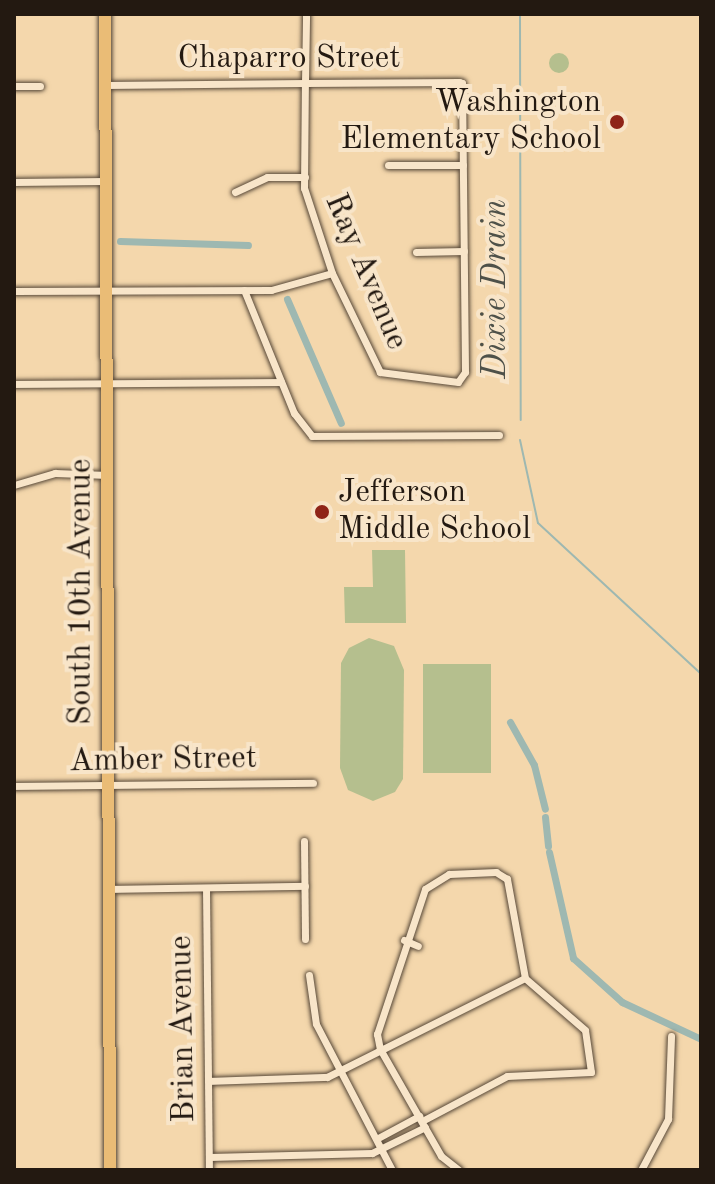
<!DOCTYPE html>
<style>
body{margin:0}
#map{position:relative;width:715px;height:1184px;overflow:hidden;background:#f4d7ac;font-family:"Old Standard TT",serif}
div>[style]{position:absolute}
.green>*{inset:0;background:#b5bf8e;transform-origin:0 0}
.round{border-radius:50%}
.stream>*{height:2px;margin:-1px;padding:0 1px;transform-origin:1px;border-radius:1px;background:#9eb8b1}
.canal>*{height:7px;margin:-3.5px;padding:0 3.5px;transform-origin:3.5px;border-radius:3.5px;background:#9eb8b1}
.roads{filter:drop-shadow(0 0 2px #574838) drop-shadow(0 0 2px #574838)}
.minor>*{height:7px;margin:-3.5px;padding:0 3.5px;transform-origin:3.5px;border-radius:3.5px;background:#f8e5c9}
.primary>*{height:12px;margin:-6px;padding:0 6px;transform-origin:6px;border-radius:6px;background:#eabc76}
.dots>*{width:22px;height:22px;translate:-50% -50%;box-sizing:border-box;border:4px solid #f8e5c9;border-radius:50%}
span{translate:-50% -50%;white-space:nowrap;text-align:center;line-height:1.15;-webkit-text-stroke:8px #f8e5c9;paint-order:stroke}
.street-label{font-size:32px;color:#231911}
.poi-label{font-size:32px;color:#231911}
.right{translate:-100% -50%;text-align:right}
.left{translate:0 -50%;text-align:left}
.water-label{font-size:34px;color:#4e5149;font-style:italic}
.frame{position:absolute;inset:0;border:16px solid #231911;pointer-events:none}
</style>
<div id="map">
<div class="green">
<div class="round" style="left:549px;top:53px;width:20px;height:20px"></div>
<div style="clip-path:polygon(372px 550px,405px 550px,406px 623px,345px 623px,344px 587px,373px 587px)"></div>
<div style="clip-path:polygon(369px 638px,394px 646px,404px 670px,403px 779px,395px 792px,373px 801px,348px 790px,340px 768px,341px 663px,349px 648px)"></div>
<div style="left:423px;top:664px;width:68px;height:109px"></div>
</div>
<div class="stream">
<div style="left:520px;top:14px;width:406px;rotate:89.9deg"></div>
<div style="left:520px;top:440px;width:85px;rotate:77.8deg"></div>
<div style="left:538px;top:523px;width:222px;rotate:42.8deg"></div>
</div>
<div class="canal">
<div style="left:120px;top:241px;width:128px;rotate:1.8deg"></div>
<div style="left:287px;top:299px;width:135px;rotate:66.5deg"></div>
<div style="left:510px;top:722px;width:49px;rotate:60.8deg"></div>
<div style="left:534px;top:765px;width:45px;rotate:76deg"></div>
<div style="left:545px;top:817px;width:29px;rotate:84deg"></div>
<div style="left:549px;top:852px;width:109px;rotate:77.2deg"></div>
<div style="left:573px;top:958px;width:66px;rotate:41.9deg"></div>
<div style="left:622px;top:1002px;width:87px;rotate:25.1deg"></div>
</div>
<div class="roads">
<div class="minor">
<div style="left:105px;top:85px;width:200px;rotate:-0.6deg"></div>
<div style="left:305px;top:83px;width:154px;rotate:-0.4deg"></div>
<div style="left:459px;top:82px;width:3px;rotate:18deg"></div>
<div style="left:462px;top:83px;width:289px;rotate:89.4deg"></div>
<div style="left:465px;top:372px;width:12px;rotate:125deg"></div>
<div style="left:458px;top:382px;width:79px;rotate:-172.7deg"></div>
<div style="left:380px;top:372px;width:110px;rotate:-115.9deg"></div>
<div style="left:332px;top:273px;width:89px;rotate:-108.2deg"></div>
<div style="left:304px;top:188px;width:105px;rotate:-89.5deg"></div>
<div style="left:305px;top:83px;width:67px;rotate:-89.1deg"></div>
<div style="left:306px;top:16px;width:2px;rotate:-90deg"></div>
<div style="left:14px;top:86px;width:26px"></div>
<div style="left:388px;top:165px;width:75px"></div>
<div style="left:14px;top:182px;width:91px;rotate:-0.6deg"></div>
<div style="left:235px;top:192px;width:35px;rotate:-25deg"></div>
<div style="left:267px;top:177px;width:38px"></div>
<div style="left:416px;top:252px;width:48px;rotate:-1.2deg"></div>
<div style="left:244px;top:290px;width:133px;rotate:67.9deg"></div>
<div style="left:294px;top:413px;width:29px;rotate:52deg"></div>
<div style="left:312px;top:436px;width:187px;rotate:-0.3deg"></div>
<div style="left:14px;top:291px;width:257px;rotate:-0.2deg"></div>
<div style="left:271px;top:290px;width:63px;rotate:-15.6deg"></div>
<div style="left:14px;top:384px;width:267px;rotate:-0.4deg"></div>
<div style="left:14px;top:485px;width:43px;rotate:-16.3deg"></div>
<div style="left:55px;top:473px;width:53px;rotate:2.2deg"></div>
<div style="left:14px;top:786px;width:299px;rotate:-0.6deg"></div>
<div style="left:304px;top:841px;width:98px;rotate:89.4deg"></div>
<div style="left:206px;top:888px;width:282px;rotate:89.4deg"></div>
<div style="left:109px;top:889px;width:196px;rotate:-0.9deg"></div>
<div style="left:404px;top:940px;width:15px;rotate:23deg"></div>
<div style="left:309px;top:975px;width:49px;rotate:81.9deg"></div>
<div style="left:316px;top:1024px;width:165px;rotate:62.5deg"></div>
<div style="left:210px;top:1081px;width:117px;rotate:-2deg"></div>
<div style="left:327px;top:1077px;width:221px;rotate:-26.6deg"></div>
<div style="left:422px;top:1121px;width:96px;rotate:-27.9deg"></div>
<div style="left:507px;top:1076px;width:84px;rotate:-2.7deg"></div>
<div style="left:591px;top:1072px;width:42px;rotate:-98.1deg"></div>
<div style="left:585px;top:1030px;width:79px;rotate:-139.1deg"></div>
<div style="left:525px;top:978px;width:101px;rotate:-100.3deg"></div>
<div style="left:507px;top:879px;width:13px;rotate:-148deg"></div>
<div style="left:496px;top:872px;width:47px;rotate:177.6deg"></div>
<div style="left:449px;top:874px;width:28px;rotate:148deg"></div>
<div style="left:425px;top:889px;width:153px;rotate:108.3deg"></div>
<div style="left:377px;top:1034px;width:15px;rotate:79deg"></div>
<div style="left:380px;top:1049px;width:123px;rotate:60.3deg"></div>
<div style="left:441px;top:1156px;width:23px;rotate:38deg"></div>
<div style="left:378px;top:1138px;width:47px;rotate:-28.2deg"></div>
<div style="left:209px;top:1157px;width:163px;rotate:-1.4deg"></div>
<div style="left:372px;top:1153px;width:59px;rotate:-26.1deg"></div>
<div style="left:641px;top:1170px;width:58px;rotate:-62.1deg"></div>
<div style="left:668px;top:1119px;width:83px;rotate:-87.9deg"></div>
</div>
<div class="primary">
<div style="left:105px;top:14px;width:1156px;rotate:89.75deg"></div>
</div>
</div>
<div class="dots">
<div style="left:617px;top:122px;background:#8f2418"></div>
<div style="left:322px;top:512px;background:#8f2418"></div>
</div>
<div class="street-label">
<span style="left:289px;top:59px">Chaparro Street</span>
<span style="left:365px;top:272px;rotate:67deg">Ray Avenue</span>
<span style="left:82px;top:592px;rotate:-90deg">South 10th Avenue</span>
<span style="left:163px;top:761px;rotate:-1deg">Amber Street</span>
<span style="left:184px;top:1029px;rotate:-91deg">Brian Avenue</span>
</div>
<div class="poi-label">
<span class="right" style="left:601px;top:122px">Washington<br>Elementary School</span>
<span class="left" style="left:338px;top:512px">Jefferson<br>Middle School</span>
</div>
<div class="water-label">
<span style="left:497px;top:289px;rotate:-90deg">Dixie Drain</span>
</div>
<div class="frame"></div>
</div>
